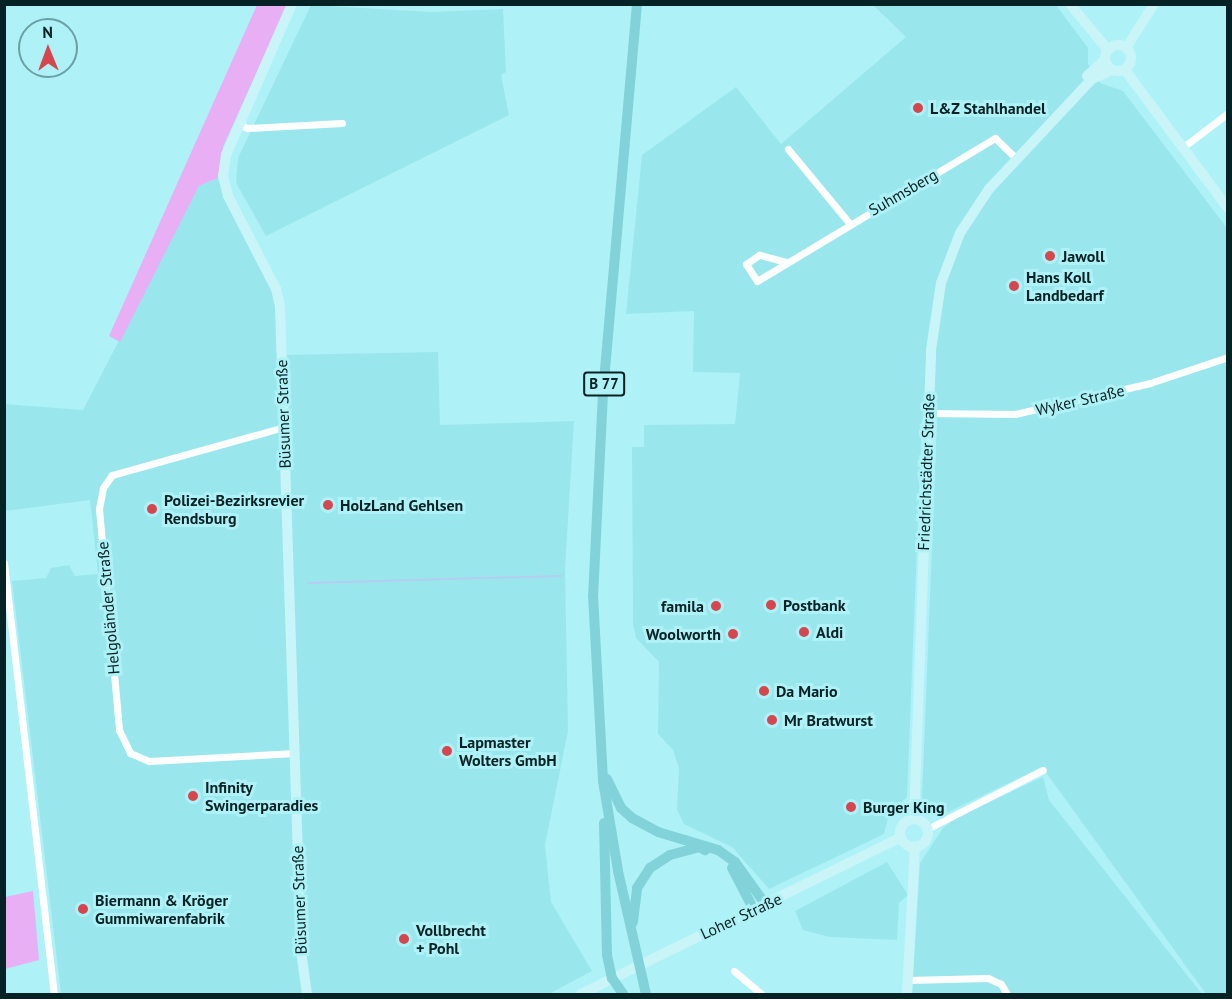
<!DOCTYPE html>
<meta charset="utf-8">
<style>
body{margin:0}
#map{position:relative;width:1232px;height:999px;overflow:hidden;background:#aef2f7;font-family:"PT Sans",sans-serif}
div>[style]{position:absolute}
.built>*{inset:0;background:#99e7ec}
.green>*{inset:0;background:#e9aff4}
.stream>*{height:2px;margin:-1px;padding:0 1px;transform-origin:1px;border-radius:1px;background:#b6ccf1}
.street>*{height:7px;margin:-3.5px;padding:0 3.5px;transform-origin:3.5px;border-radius:3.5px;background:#fff}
.secondary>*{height:10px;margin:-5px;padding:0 5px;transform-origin:5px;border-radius:5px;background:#c9f5f8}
.secondary>.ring{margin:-5px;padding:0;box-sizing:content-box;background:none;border:10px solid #c9f5f8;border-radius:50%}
.primary>*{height:10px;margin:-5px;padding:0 5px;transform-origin:5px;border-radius:5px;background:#82d3d9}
.dots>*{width:16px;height:16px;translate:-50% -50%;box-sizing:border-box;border:3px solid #aef2f7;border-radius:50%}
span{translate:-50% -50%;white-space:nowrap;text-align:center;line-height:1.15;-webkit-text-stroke:6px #aef2f7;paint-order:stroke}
.shield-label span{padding:2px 4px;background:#aef2f7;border:2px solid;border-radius:4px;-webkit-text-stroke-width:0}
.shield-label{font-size:15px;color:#062224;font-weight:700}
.poi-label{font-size:16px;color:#062224;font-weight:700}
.left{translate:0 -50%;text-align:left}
.right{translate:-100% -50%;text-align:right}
.street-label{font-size:16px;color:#062224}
.frame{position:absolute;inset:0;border:6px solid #062224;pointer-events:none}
.north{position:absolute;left:18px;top:18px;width:60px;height:60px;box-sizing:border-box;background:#aef2f7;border:2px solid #6b9fa3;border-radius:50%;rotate:359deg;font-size:16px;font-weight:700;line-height:24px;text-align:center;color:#062224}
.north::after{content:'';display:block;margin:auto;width:21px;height:27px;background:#d6464f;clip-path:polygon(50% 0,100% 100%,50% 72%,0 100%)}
</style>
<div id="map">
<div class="built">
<div style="clip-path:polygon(311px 5px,431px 12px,503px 9px,506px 72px,501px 75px,509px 115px,266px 236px,236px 183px,238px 158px)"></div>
<div style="clip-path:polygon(873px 5px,1056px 5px,1088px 48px,1088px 64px,1100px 83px,1123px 91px,1227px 228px,1227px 994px,1206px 994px,1042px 767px,936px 818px,926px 806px,922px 797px,937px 420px,922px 420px,907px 797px,889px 814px,884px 834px,769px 889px,732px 847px,684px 824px,677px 810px,679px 768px,673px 750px,658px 734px,659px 662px,636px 638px,633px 624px,632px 447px,644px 447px,644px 425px,735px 424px,740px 373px,693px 372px,694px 311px,626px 314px,642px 155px,736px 87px,781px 144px,906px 37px)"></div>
<div style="clip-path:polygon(223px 176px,276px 289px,281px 355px,438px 352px,440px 425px,574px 421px,565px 569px,568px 731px,545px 845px,551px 902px,592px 971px,549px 994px,61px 994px,12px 581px,46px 578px,51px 568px,69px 565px,75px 576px,98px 574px,90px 500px,5px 511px,4px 404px,83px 410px,199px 186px)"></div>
<div style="clip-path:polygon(1043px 777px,1049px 800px,1202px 994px,912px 994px,920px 863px,943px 828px,957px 817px)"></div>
<div style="clip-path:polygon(887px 862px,908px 895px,899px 903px,897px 940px,829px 937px,803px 930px,795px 911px)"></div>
</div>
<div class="green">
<div style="clip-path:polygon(257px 5px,287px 5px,223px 147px,218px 178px,199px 186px,120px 342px,109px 336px)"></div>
<div style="clip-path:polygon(33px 891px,39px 960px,5px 969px,5px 897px)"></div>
</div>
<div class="stream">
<div style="left:308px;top:583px;width:253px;rotate:-1.6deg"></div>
</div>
<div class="street">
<div style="left:239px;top:124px;width:9px;rotate:27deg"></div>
<div style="left:247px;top:128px;width:95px;rotate:-3deg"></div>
<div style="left:1182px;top:148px;width:58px;rotate:-37.3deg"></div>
<div style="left:788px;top:149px;width:97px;rotate:50.4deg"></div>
<div style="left:786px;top:262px;width:28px;rotate:-165deg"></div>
<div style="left:759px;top:255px;width:16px;rotate:145deg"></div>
<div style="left:746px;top:264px;width:20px;rotate:57deg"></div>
<div style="left:757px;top:281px;width:278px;rotate:-31deg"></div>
<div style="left:995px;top:138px;width:29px;rotate:44deg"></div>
<div style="left:928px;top:413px;width:87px;rotate:0.7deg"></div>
<div style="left:1015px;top:414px;width:139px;rotate:-12.9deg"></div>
<div style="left:1150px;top:383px;width:82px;rotate:-18.4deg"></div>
<div style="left:284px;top:427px;width:179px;rotate:164.4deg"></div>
<div style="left:112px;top:475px;width:16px;rotate:125deg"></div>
<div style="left:103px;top:488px;width:21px;rotate:101deg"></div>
<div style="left:99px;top:509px;width:222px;rotate:84.8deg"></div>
<div style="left:119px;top:730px;width:25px;rotate:64deg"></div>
<div style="left:130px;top:753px;width:21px;rotate:23deg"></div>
<div style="left:149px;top:761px;width:146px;rotate:-3.1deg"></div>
<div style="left:4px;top:563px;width:434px;rotate:83.4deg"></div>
<div style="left:927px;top:829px;width:130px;rotate:-27deg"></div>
<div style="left:734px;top:971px;width:35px;rotate:40deg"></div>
<div style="left:908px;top:980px;width:80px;rotate:-1.4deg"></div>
<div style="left:988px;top:978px;width:14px;rotate:25deg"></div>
<div style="left:1001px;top:984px;width:12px;rotate:59deg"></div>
</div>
<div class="secondary">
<div style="left:292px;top:4px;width:165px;rotate:113.6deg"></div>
<div style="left:226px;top:155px;width:21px;rotate:98deg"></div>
<div style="left:223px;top:176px;width:21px;rotate:76deg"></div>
<div style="left:228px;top:196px;width:105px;rotate:62.7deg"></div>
<div style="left:276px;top:289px;width:18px;rotate:77deg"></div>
<div style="left:280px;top:307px;width:644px;rotate:88.13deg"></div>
<div style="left:301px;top:951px;width:43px;rotate:82.1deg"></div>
<div style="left:1070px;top:4px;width:60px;rotate:50.4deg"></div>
<div class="ring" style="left:1105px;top:45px;width:16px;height:16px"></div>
<div style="left:1126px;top:48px;width:52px;rotate:-57.5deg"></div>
<div style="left:1125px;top:70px;width:172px;rotate:53.3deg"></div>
<div style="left:1087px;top:76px;width:24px;rotate:-42deg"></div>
<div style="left:914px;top:819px;width:469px;rotate:-87.9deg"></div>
<div style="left:931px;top:350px;width:68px;rotate:-81.5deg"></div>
<div style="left:941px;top:283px;width:53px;rotate:-69.2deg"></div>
<div style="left:960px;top:233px;width:53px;rotate:-56.6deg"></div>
<div style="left:989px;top:189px;width:151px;rotate:-46.9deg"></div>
<div style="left:1092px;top:79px;width:22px;rotate:-24deg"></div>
<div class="ring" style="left:900px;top:819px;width:18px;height:18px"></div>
<div style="left:581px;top:994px;width:356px;rotate:-26.1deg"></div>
<div style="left:907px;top:994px;width:148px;rotate:-86.9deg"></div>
</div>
<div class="primary">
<div style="left:637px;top:4px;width:390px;rotate:95deg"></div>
<div style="left:603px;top:393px;width:202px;rotate:92.8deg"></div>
<div style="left:593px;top:595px;width:186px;rotate:86.9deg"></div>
<div style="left:603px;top:781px;width:91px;rotate:80.5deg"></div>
<div style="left:618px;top:871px;width:126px;rotate:77.2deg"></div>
<div style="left:607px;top:779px;width:32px;rotate:64deg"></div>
<div style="left:621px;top:808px;width:15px;rotate:42deg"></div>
<div style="left:632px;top:818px;width:30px;rotate:28deg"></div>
<div style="left:658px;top:832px;width:63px;rotate:16.7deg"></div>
<div style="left:718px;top:850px;width:21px;rotate:35deg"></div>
<div style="left:735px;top:862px;width:53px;rotate:54.2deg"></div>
<div style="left:604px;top:823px;width:132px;rotate:88.7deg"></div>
<div style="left:607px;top:955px;width:24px;rotate:78deg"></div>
<div style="left:612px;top:978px;width:19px;rotate:55deg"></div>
<div style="left:732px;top:868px;width:47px;rotate:62.4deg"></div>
<div style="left:633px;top:922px;width:34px;rotate:-83deg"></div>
<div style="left:637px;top:888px;width:24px;rotate:-57deg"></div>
<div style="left:650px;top:868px;width:24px;rotate:-33deg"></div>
<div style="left:670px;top:855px;width:30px;rotate:-15deg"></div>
<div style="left:699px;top:847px;width:7px;rotate:27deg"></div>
</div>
<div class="dots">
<div style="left:918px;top:108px;background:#d6464f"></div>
<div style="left:1050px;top:256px;background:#d6464f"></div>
<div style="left:1014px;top:286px;background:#d6464f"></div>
<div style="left:328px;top:505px;background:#d6464f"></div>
<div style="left:152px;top:509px;background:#d6464f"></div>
<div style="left:771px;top:605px;background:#d6464f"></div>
<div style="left:716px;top:606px;background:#d6464f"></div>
<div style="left:804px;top:632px;background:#d6464f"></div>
<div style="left:733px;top:634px;background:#d6464f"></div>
<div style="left:764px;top:691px;background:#d6464f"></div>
<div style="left:772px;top:720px;background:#d6464f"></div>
<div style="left:447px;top:751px;background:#d6464f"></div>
<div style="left:193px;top:796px;background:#d6464f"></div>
<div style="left:851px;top:807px;background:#d6464f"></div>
<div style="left:83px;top:909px;background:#d6464f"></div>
<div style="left:404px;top:939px;background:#d6464f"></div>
</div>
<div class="shield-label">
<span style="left:604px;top:384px">B 77</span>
</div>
<div class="poi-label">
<span class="left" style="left:930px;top:108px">L&amp;Z Stahlhandel</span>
<span class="left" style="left:1062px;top:256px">Jawoll</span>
<span class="left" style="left:1026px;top:286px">Hans Koll<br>Landbedarf</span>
<span class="left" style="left:164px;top:509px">Polizei-Bezirksrevier<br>Rendsburg</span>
<span class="left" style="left:340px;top:505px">HolzLand Gehlsen</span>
<span class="left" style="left:783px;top:605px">Postbank</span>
<span class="right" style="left:704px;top:606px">famila</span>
<span class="left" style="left:816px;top:632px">Aldi</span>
<span class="right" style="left:721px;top:634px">Woolworth</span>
<span class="left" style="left:776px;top:691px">Da Mario</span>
<span class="left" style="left:784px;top:720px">Mr Bratwurst</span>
<span class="left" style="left:459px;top:751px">Lapmaster<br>Wolters GmbH</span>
<span class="left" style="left:205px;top:796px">Infinity<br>Swingerparadies</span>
<span class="left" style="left:863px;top:807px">Burger King</span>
<span class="left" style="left:95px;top:909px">Biermann &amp; Kröger<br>Gummiwarenfabrik</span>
<span class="left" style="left:416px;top:939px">Vollbrecht<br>+ Pohl</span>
</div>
<div class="street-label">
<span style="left:903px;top:192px;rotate:-30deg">Suhmsberg</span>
<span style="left:1080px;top:400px;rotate:-13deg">Wyker Straße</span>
<span style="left:283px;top:414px;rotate:-92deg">Büsumer Straße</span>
<span style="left:926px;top:472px;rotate:-88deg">Friedrichstädter Straße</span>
<span style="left:108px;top:608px;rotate:-95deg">Helgoländer Straße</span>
<span style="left:299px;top:900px;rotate:-92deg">Büsumer Straße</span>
<span style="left:741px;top:916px;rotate:-25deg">Loher Straße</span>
</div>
<div class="frame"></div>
<div class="north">N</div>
</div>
